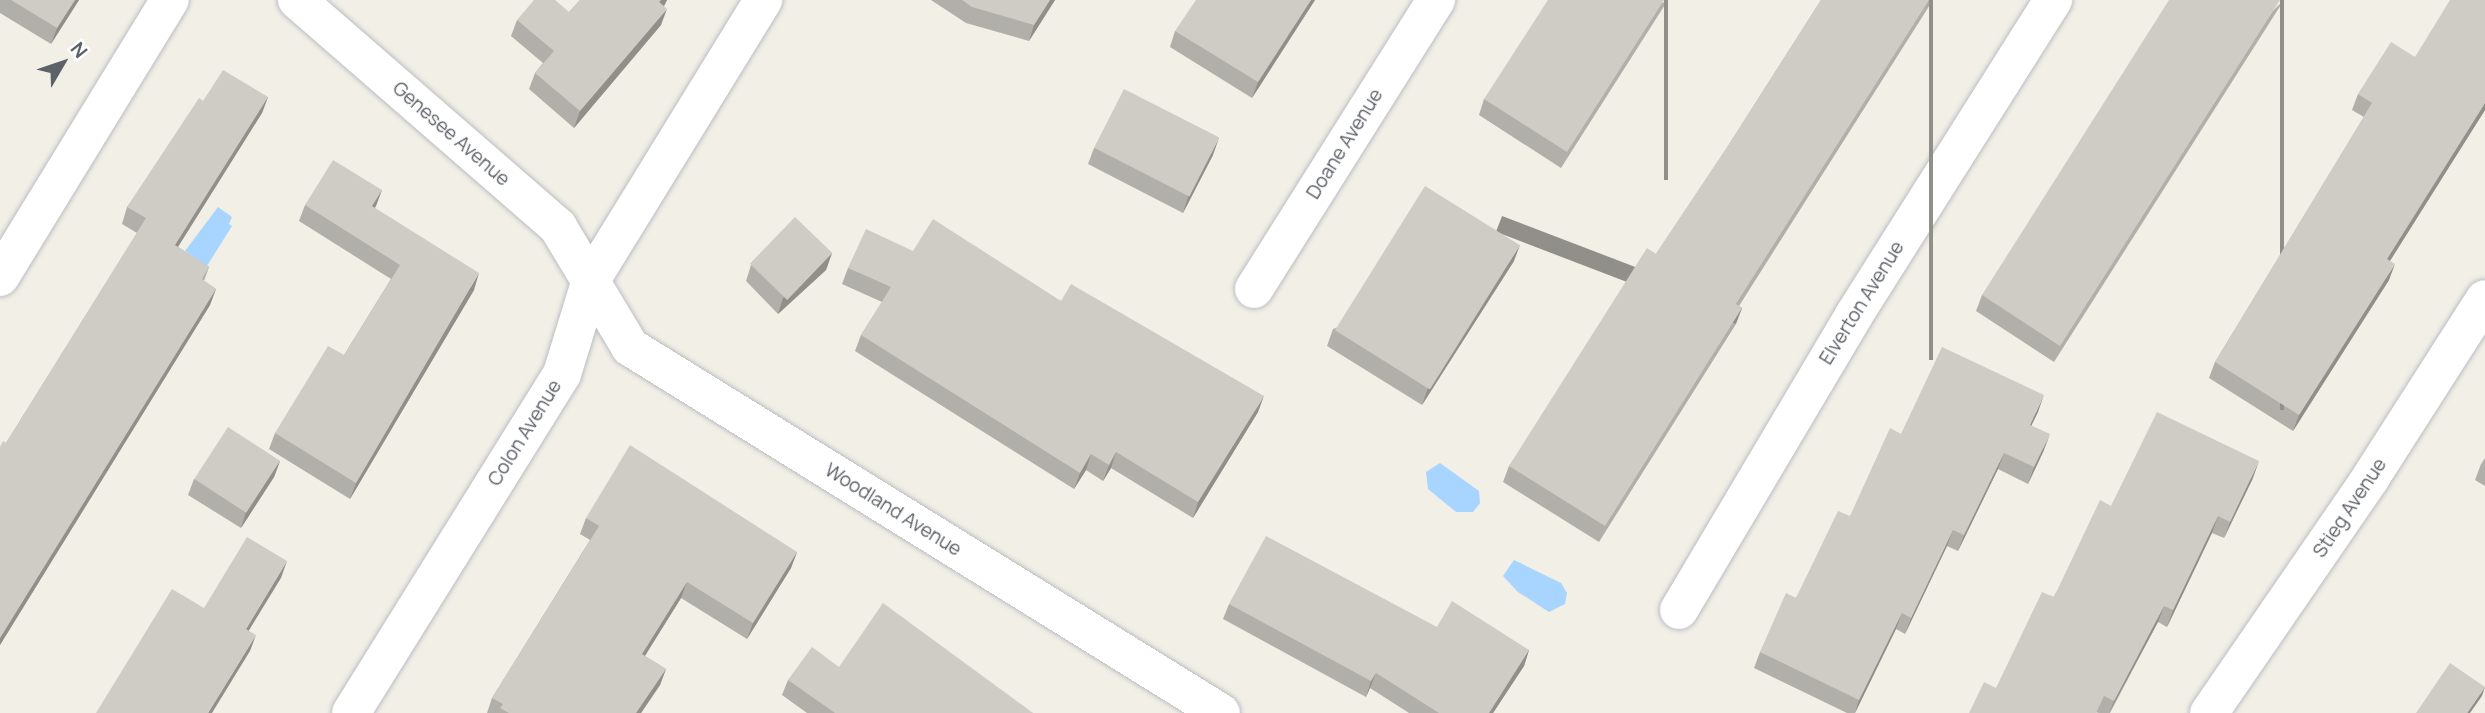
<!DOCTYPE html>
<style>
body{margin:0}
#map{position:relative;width:2485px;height:713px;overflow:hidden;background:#f1efe6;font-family:Manrope,sans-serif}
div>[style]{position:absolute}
.water>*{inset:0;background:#a8d5ff}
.roads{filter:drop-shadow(0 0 2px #babdc2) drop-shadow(0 0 2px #babdc2)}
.street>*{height:38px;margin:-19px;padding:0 19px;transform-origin:19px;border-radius:19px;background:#fff}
.wall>*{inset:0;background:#b1afa9}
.shaded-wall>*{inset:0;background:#908f89;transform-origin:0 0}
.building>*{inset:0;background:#ceccc4;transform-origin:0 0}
span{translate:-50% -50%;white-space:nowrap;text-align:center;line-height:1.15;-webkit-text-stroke:7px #fff;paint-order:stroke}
.street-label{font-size:19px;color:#5d6168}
.north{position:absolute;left:28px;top:28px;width:70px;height:70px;-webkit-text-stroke:5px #fff;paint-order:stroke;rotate:51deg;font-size:19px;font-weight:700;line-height:28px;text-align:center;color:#5d6168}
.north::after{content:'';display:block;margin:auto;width:24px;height:32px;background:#5d6168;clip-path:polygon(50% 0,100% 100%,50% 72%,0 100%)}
</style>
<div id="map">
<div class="water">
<div style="clip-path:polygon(218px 207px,232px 217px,229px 224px,232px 226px,207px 266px,185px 251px)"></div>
<div style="clip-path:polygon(1440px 463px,1479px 491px,1480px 503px,1473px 512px,1456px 512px,1428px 489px,1426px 472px)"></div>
<div style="clip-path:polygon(1514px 560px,1561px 583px,1567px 593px,1565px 604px,1549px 612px,1518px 592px,1503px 576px)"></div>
</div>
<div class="roads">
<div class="street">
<div style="left:297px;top:0;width:346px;rotate:41deg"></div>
<div style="left:558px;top:227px;width:140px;rotate:59deg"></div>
<div style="left:630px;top:347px;width:695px;rotate:31.77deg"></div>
<div style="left:0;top:277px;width:325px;rotate:-58.5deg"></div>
<div style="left:1254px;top:289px;width:342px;rotate:-57.8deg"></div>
<div style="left:1679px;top:610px;width:343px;rotate:-59.3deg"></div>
<div style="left:1854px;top:315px;width:373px;rotate:-57.7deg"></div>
<div style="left:351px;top:713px;width:399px;rotate:-58.1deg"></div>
<div style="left:562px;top:374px;width:98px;rotate:-72.9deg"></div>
<div style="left:591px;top:280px;width:329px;rotate:-58.4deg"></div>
<div style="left:2209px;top:713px;width:286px;rotate:-55.5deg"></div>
<div style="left:2371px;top:477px;width:211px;rotate:-57.4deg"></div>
</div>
</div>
<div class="wall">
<div style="clip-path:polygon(0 0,79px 0,51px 44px,0 13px)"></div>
<div style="clip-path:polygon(580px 0,667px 0,664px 6px,661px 25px,574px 128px,529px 89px,535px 73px,543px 63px,511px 36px,517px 20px,569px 12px)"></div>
<div style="clip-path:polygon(931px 0,1055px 0,1029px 41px,966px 23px)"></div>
<div style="clip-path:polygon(1315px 0,1252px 98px,1170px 47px,1175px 31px)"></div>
<div style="clip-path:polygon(1668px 0,1561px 168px,1479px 115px,1484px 99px)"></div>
<div style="clip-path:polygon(1821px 0,1933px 0,1739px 306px,1742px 308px,1736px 324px,1599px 542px,1503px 482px,1509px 466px,1656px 254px,1726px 149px)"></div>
<div style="clip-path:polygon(2284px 0,2054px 362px,1976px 311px,1982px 295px)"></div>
<div style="clip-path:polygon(2485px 0,2485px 110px,2390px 261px,2389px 280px,2293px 431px,2209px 378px,2215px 362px,2364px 117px,2352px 110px,2358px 94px,2415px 57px)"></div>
<div style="clip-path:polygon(268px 97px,262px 113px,178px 247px,209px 267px,204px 281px,216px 289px,210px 305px,0 645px,0 447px,6px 443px,137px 233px,122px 224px,127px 207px,203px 101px)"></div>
<div style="clip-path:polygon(1094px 148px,1213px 155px,1183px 213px,1088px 164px)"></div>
<div style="clip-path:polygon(382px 190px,374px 208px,474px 290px,350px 499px,269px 449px,275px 433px,344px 355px,391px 279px,299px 221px,305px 205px)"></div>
<div style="clip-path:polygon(913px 251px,1061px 301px,1258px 412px,1193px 518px,1111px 468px,1103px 481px,1086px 470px,1074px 489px,855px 351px,861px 335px,882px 302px,842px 284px,848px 268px)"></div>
<div style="clip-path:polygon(832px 253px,826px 270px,778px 314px,746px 281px,751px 265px)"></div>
<div style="clip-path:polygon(1514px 261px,1422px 405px,1327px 346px,1333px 329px)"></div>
<div style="clip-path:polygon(2038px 412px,2031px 425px,2044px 450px,2028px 484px,1998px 469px,1958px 551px,1947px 546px,1905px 634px,1896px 629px,1855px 713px,1847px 713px,1754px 668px,1760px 652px,1850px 516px,1901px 434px)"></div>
<div style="clip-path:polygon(2485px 458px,2485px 486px,2475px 480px,2481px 464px)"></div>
<div style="clip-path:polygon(280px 461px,274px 477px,241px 528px,188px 495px,194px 479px)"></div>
<div style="clip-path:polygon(2253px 478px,2224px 538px,2212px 533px,2167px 627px,2158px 622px,2110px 713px,2099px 713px,1996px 688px,2111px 506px)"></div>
<div style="clip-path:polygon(586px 518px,797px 552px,791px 568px,747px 639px,681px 598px,645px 656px,666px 669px,660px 685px,641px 713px,487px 713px,492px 698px,590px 540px,580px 534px)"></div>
<div style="clip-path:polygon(1229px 604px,1437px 627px,1529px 650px,1524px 666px,1493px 713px,1409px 713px,1370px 688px,1366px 697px,1223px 619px)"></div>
<div style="clip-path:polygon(839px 667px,1033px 713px,807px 713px,782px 695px,788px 680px)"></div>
</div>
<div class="shaded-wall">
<div style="clip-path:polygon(75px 0,79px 0,51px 44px,57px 28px)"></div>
<div style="clip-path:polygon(661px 0,667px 0,664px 6px,659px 2px)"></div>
<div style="clip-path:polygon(1050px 0,1055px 0,1029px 41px,1034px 25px)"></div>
<div style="clip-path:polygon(1311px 0,1315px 0,1252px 98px,1258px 82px)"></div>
<div style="left:1664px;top:0;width:4px;height:180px"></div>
<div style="left:1929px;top:0;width:4px;height:360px"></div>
<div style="left:2280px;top:0;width:4px;height:410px"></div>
<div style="clip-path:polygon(667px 9px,661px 25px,574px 128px,580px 111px)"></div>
<div style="clip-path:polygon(268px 97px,262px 113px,169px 261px,175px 245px)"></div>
<div style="clip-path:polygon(2485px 103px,2485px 110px,2381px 275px,2387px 259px)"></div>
<div style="clip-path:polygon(1219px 138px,1213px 155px,1183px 213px,1188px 197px)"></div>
<div style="clip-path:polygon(382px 190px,376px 206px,366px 223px,372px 206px)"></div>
<div style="clip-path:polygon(1520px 245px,1514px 261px,1422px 405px,1428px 388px)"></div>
<div style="clip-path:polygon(832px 253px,826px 270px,778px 314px,783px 298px)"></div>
<div style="clip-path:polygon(2395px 264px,2389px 280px,2293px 431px,2299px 415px)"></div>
<div style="clip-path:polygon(479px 273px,474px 290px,350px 499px,356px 483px)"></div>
<div style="clip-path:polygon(216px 289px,210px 305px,0 645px,0 638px)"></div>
<div style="left:1742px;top:308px;width:17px;height:257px;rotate:111deg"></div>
<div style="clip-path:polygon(2044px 395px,2038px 412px,2024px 441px,2030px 425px)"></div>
<div style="clip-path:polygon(1264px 396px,1258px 412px,1193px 518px,1198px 502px)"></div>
<div style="clip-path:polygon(2050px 434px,2044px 450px,2028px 484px,2034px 467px)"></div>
<div style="clip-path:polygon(1116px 452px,1111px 468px,1103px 481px,1109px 465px)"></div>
<div style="clip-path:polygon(2004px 453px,1998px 469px,1958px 551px,1964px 535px)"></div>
<div style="clip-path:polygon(1091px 454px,1086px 470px,1074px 489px,1080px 473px)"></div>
<div style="clip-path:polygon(280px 461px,274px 477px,241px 528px,246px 512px)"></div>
<div style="clip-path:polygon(2259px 461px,2253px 478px,2224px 538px,2230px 522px)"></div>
<div style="clip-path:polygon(2218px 516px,2212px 533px,2167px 627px,2173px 610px)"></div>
<div style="clip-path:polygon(1953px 530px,1947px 546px,1905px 634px,1911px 618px)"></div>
<div style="clip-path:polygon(797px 552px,791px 568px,747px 639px,753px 623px)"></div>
<div style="clip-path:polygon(287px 561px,281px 578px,240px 645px,246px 629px)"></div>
<div style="clip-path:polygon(687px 582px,681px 598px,636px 670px,642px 654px)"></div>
<div style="clip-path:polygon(2164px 606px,2158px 622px,2109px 713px,2114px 701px)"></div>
<div style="clip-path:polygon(1902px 613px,1896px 629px,1855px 713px,1859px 700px)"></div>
<div style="clip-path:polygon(256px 635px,250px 651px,212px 713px,208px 713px)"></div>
<div style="clip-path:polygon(1529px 650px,1524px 666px,1493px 713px,1489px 713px)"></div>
<div style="clip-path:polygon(666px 669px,660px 685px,641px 713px,636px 713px)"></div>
<div style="clip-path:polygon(1376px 673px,1370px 688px,1366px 697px,1371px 681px)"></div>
<div style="clip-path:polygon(2485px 687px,2482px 696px,2470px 713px,2467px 713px)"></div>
</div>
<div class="building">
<div style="clip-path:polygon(11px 0,75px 0,57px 28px)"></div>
<div style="clip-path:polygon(534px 0,555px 0,569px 12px,580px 0,661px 0,659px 2px,667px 9px,580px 111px,535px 73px,554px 51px,517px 20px)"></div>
<div style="clip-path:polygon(962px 0,1050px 0,1034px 25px,972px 7px)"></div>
<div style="clip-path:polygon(1196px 0,1311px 0,1258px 82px,1175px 31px)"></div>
<div style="clip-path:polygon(1548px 0,1664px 0,1567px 152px,1484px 99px)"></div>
<div style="clip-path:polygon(1821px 0,1929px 0,1736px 304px,1742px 308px,1605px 526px,1509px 466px,1647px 248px,1656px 254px,1726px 149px)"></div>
<div style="clip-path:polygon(2169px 0,2280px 0,2060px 346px,1982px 295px)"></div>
<div style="clip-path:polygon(2450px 0,2485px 0,2485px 103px,2387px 259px,2395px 264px,2299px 415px,2215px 362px,2372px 103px,2358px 94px,2391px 42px,2415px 57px)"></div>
<div style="clip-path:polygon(223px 70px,268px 97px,175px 245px,209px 267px,202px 279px,216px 289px,0 638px,0 447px,3px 441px,6px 443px,146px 218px,127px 207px,199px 98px,203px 101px)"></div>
<div style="left:1124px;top:89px;width:107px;height:66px;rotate:27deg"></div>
<div style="clip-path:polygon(333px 160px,382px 190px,372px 206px,479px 273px,356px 483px,275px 433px,328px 346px,344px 355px,400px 265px,305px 205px)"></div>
<div style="left:1425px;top:186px;width:112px;height:170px;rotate:32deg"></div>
<div style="left:795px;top:217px;width:52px;height:65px;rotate:44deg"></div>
<div style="clip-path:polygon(933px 219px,1061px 301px,1071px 284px,1264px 396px,1198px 502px,1116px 452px,1109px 465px,1091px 454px,1080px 473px,861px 335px,891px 287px,848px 268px,866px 229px,913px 251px)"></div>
<div style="clip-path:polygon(1942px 347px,2044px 395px,2030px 425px,2050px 434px,2034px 467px,2004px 453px,1964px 535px,1953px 530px,1911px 618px,1902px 613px,1859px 700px,1760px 652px,1786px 593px,1796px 598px,1838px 511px,1850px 516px,1890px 428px,1901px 434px)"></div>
<div style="clip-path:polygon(2157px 412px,2259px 461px,2230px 522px,2218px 516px,2173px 610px,2164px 606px,2114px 701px,2104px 696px,2096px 713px,1969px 713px,1984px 682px,1996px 688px,2042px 592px,2054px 597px,2100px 500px,2111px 506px)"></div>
<div style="left:228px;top:427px;width:62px;height:62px;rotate:33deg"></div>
<div style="clip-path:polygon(630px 445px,797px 552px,753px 623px,687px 582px,642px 654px,666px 669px,636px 713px,509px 713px,500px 708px,503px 704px,492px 698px,599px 526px,586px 518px)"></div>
<div style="clip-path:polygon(1266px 536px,1437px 627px,1452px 601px,1529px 650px,1489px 713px,1439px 713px,1376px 673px,1371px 681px,1229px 604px)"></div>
<div style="clip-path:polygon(247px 537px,287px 561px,246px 629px,256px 635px,208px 713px,96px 713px,172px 589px,204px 608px)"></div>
<div style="clip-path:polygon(883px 603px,1033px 713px,835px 713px,788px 680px,812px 647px,839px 667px)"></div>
<div style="clip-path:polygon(2450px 663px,2485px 687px,2467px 713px,2416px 713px)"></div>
</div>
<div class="street-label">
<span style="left:451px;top:134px;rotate:41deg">Genesee Avenue</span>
<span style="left:1345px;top:144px;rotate:-58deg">Doane Avenue</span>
<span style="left:1862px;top:303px;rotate:-58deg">Elverton Avenue</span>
<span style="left:525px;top:433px;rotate:-58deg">Colon Avenue</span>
<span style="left:2350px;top:508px;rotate:-56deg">Stieg Avenue</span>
<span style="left:893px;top:510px;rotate:32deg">Woodland Avenue</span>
</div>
<div class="north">N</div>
</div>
